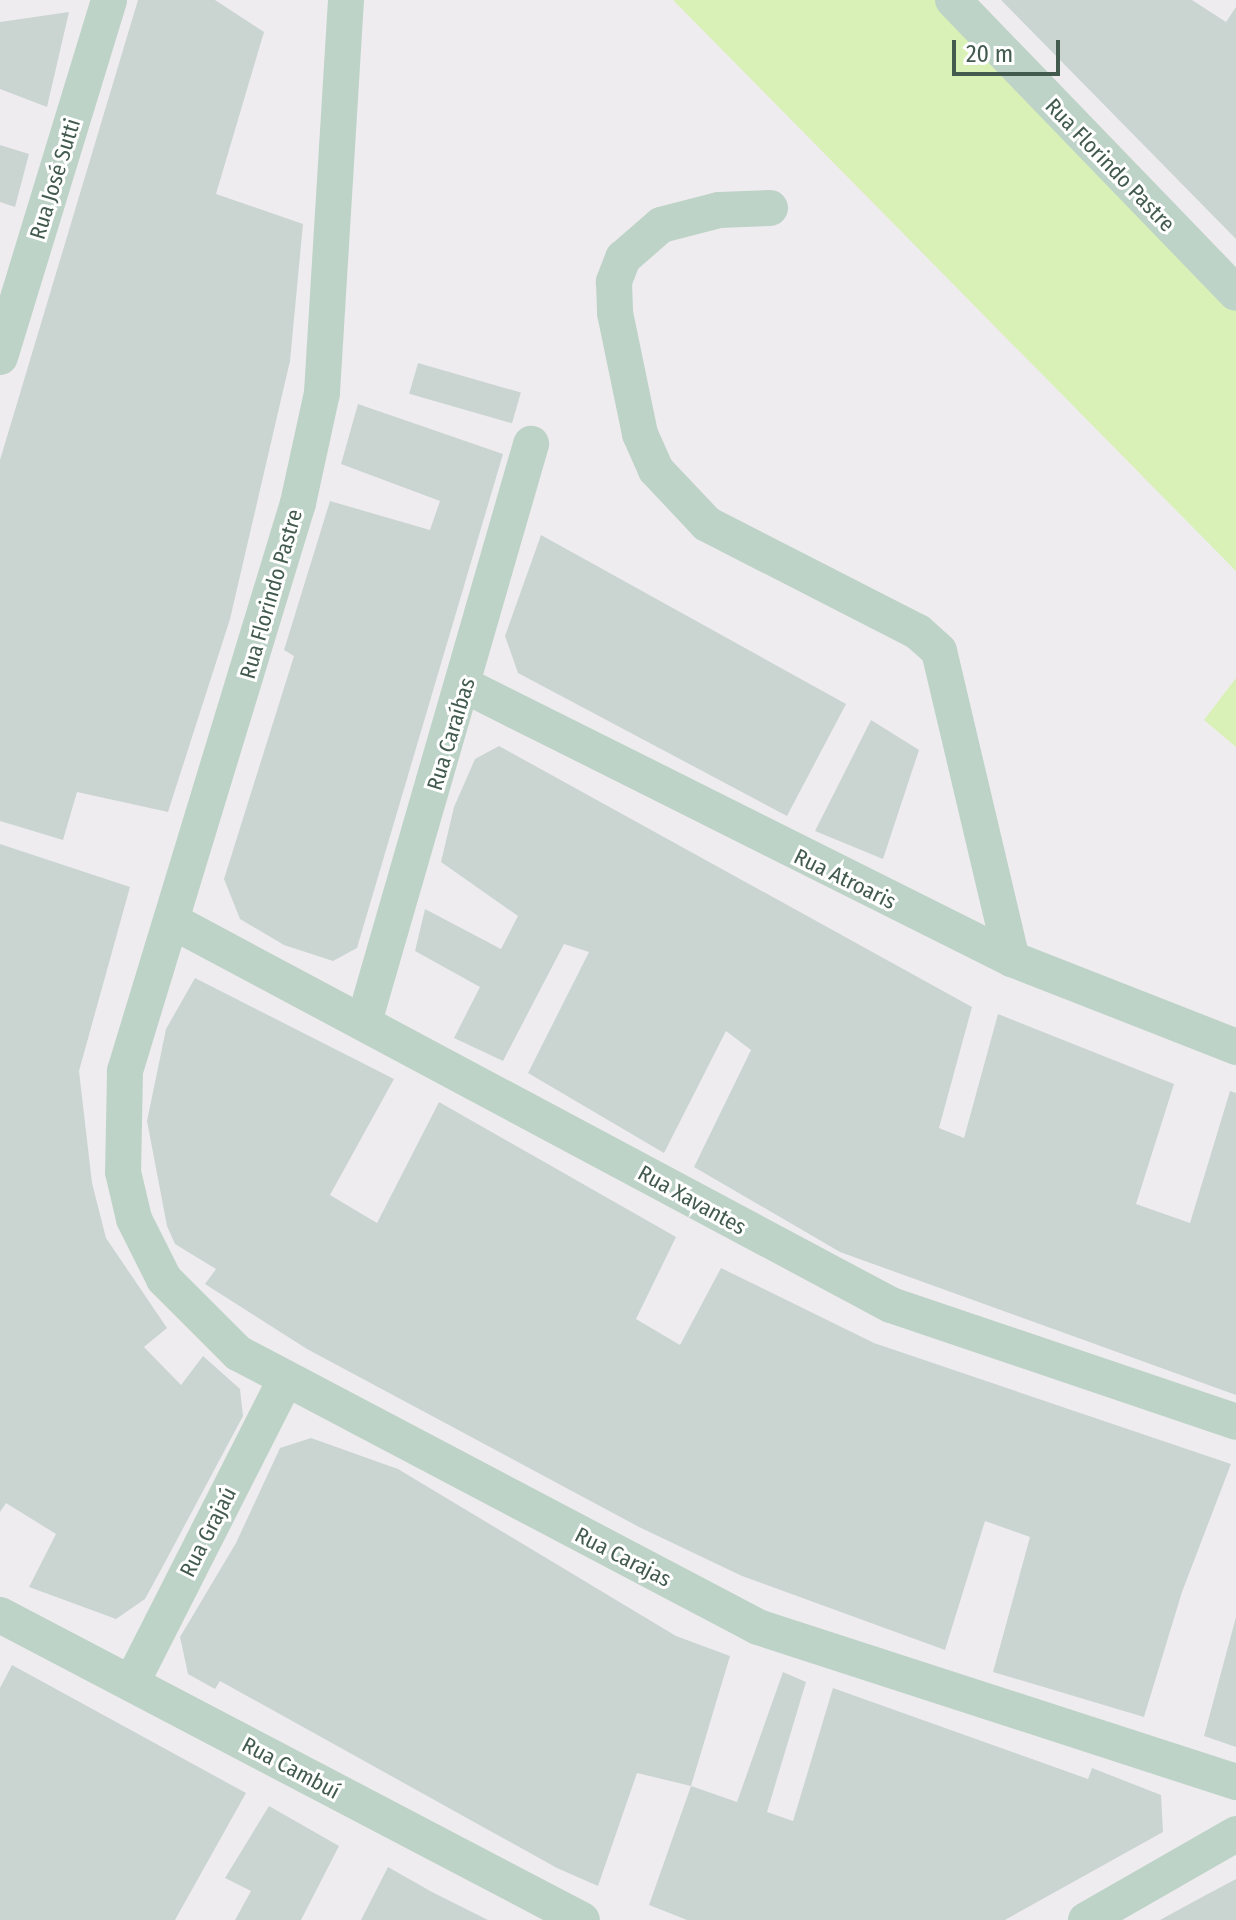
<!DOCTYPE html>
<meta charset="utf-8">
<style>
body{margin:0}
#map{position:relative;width:1236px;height:1920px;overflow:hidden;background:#efecef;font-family:"Fira Sans Condensed",sans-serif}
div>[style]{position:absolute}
.green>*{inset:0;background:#d9f1b6}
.building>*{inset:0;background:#cad5d2;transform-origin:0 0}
.minor>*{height:36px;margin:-18px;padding:0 18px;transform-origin:18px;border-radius:18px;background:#bed3c8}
span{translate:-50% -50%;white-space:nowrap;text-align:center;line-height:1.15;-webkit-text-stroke:6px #fff;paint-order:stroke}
.street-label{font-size:22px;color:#435b4f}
.scale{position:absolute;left:952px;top:40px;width:108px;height:36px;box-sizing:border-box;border:4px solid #435b4f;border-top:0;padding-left:10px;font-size:24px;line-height:28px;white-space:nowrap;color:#435b4f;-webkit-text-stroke:6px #fff;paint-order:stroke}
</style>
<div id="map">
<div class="green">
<div style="clip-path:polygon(673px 0,970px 0,1236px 272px,1236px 571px)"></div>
<div style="clip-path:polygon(1236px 678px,1236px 747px,1204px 720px)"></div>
</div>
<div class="building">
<div style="clip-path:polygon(138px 0,215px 0,264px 32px,216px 194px,303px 224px,290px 361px,230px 619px,168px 812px,77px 792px,63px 840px,0 821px,0 460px)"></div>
<div style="clip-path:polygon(1001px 0,1192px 0,1226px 22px,1236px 7px,1236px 239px)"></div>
<div style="clip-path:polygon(69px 12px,47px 107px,0 89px,0 22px)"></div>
<div style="clip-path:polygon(0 145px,29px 154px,15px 207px,0 202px)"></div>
<div style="left:418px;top:363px;width:107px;height:32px;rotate:16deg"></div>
<div style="clip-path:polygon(358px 404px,503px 454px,357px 948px,333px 961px,284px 945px,240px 919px,224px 879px,294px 656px,284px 650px,330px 501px,430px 530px,440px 501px,341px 464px)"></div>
<div style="clip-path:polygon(541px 535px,846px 704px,787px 816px,518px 673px,505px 636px)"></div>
<div style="clip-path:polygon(871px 720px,919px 750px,883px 859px,815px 831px)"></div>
<div style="clip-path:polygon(499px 746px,972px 1007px,939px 1128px,964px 1138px,998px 1014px,1174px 1084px,1136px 1204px,1190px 1223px,1230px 1091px,1236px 1093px,1236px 1395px,840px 1252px,694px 1167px,751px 1050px,726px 1031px,664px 1153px,528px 1073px,589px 952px,564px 944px,503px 1061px,454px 1038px,480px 987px,415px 951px,425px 909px,501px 949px,518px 916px,441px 862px,454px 807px,475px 759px)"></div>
<div style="clip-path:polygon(0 844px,130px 887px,79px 1071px,92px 1183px,106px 1238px,167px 1328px,144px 1347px,181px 1385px,203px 1356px,240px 1389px,243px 1416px,163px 1566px,145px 1599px,116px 1619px,29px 1587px,56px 1534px,6px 1503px,0 1512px)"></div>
<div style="clip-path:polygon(195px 978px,394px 1079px,330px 1195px,377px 1223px,439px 1102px,676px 1237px,636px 1319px,680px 1345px,721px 1268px,874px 1343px,1231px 1464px,1182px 1592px,1144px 1717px,993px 1672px,1030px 1537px,985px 1521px,945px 1650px,742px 1576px,639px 1527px,307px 1349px,205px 1284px,216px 1269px,175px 1244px,167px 1226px,147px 1121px,166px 1029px)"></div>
<div style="clip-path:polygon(311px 1438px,398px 1469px,676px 1636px,730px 1656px,691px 1786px,737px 1802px,783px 1672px,806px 1682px,767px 1812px,793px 1821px,833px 1688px,1088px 1779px,1092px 1768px,1161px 1795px,1163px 1832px,1005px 1920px,687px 1920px,649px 1905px,691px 1786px,637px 1773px,598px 1886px,557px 1868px,220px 1681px,215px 1689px,188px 1674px,180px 1637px,236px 1543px,280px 1448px)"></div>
<div style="clip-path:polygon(1236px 1617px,1236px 1747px,1204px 1736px)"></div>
<div style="clip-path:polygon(12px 1665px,246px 1793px,175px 1920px,0 1920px,0 1688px)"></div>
<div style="clip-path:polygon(269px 1806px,339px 1846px,301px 1920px,235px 1920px,251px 1891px,225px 1878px)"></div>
<div style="clip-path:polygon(388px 1867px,432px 1892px,488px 1920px,361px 1920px)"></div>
<div style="clip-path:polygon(1236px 1879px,1236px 1920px,1160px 1920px,1204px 1896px)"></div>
</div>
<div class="minor">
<div style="left:346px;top:0;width:394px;rotate:93.5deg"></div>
<div style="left:322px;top:393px;width:113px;rotate:102.3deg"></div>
<div style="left:298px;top:503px;width:594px;rotate:106.94deg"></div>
<div style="left:125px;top:1071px;width:101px;rotate:91.1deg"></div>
<div style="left:123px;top:1172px;width:48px;rotate:76.8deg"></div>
<div style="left:134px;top:1219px;width:67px;rotate:63.4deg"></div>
<div style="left:164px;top:1279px;width:105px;rotate:45deg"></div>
<div style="left:238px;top:1353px;width:588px;rotate:27.79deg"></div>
<div style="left:758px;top:1627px;width:503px;rotate:17.97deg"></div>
<div style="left:953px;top:0;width:407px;rotate:46deg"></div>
<div style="left:770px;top:208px;width:51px;rotate:177.8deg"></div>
<div style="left:719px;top:210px;width:60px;rotate:165.5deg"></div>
<div style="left:661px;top:225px;width:50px;rotate:139deg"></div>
<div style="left:623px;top:258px;width:26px;rotate:111deg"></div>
<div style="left:614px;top:282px;width:31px;rotate:88deg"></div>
<div style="left:615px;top:313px;width:124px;rotate:78.3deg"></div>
<div style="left:640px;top:434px;width:39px;rotate:66deg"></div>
<div style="left:656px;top:470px;width:74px;rotate:46.6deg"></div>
<div style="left:707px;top:524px;width:237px;rotate:27.1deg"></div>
<div style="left:918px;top:632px;width:28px;rotate:42deg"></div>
<div style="left:939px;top:651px;width:317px;rotate:76.7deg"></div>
<div style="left:0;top:357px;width:373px;rotate:-73deg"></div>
<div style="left:466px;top:686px;width:610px;rotate:26.57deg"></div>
<div style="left:1012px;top:959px;width:241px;rotate:21.4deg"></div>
<div style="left:172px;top:921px;width:815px;rotate:28.11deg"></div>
<div style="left:891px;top:1305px;width:364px;rotate:18.7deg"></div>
<div style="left:364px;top:1022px;width:602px;rotate:-73.88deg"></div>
<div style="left:0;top:1615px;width:657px;rotate:27.66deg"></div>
<div style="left:132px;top:1682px;width:336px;rotate:-63.1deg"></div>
<div style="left:1086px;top:1920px;width:173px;rotate:-29.8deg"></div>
</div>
<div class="street-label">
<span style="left:1110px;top:165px;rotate:46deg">Rua Florindo Pastre</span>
<span style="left:55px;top:179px;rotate:-73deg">Rua José Sutti</span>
<span style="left:271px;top:594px;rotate:-74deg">Rua Florindo Pastre</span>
<span style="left:451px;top:734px;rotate:-73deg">Rua Caraíbas</span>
<span style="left:845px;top:879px;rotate:26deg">Rua Atroaris</span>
<span style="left:692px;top:1200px;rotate:29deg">Rua Xavantes</span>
<span style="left:208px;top:1532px;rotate:-63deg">Rua Grajaú</span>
<span style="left:623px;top:1557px;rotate:27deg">Rua Carajas</span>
<span style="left:291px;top:1768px;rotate:28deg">Rua Cambuí</span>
</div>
<div class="scale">20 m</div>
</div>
